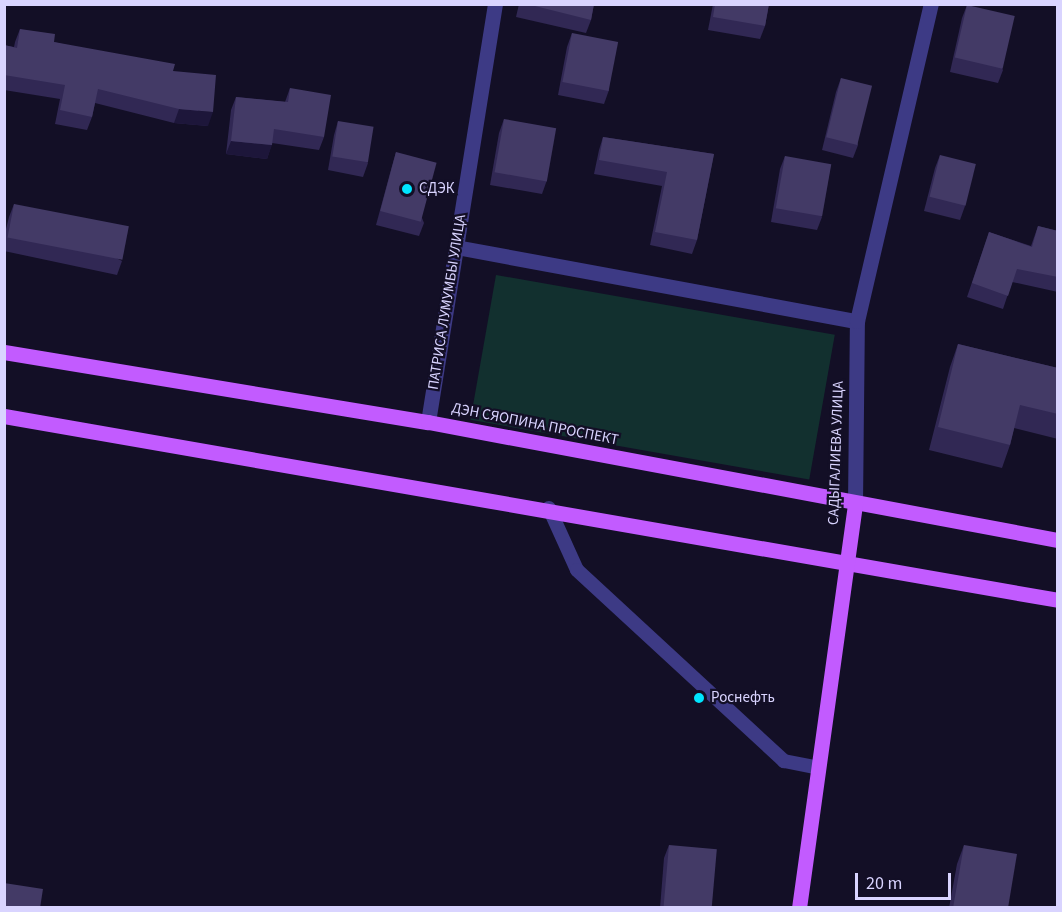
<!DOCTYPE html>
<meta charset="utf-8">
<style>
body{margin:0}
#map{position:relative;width:1062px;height:912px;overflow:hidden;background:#130f26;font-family:"Source Sans 3",sans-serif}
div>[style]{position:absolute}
.green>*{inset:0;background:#12302f;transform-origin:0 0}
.lane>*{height:14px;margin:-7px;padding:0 7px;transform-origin:7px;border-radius:7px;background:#3d3a85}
.street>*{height:15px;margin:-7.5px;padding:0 7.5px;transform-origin:7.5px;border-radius:7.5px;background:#3d3a85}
.primary>*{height:15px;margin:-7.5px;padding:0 7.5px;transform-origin:7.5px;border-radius:7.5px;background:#c25bff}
.wall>*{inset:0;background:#312854}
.shaded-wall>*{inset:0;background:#1d163a}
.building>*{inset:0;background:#433a66;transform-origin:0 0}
.dots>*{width:16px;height:16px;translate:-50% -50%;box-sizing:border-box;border:3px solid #130f26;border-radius:50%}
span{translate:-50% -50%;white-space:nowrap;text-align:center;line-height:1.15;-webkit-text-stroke:4.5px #130f26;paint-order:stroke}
.poi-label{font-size:15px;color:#d9d4ff}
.left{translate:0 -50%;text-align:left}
.street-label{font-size:15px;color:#d9d4ff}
.frame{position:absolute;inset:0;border:6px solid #d9d4ff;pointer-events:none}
.scale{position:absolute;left:855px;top:873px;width:96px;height:27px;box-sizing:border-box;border:3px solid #d9d4ff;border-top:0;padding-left:8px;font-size:18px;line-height:21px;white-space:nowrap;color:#d9d4ff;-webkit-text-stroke:4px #130f26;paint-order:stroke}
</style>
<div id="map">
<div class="green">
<div style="left:496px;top:275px;width:344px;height:147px;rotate:10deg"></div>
</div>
<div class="lane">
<div style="left:549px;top:508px;width:68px;rotate:65.7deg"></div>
<div style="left:577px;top:570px;width:282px;rotate:42.7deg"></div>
<div style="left:784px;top:761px;width:33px;rotate:11deg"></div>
</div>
<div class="street">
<div style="left:456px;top:247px;width:408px;rotate:10.5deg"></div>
<div style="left:428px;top:422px;width:423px;rotate:-80.9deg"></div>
<div style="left:855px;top:504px;width:183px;rotate:-89.4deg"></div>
<div style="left:857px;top:321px;width:326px;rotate:-76.9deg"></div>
</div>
<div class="primary">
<div style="left:4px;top:352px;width:430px;rotate:9.4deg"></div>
<div style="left:428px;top:422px;width:641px;rotate:10.61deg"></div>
<div style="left:4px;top:416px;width:1070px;rotate:9.9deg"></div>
<div style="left:799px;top:908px;width:408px;rotate:-82.1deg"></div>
</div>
<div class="wall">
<div style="clip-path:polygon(519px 4px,594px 4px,591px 20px,586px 33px,516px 17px)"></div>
<div style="clip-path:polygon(713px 4px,769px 4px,765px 26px,760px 39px,708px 30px)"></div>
<div style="clip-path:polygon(967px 5px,1003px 70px,998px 83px,950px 72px,962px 18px)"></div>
<div style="clip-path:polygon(20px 29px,54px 42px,173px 71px,208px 126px,174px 123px,95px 103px,92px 117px,87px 130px,55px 124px,60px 99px,4px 90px,4px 45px,14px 47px,15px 42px)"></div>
<div style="clip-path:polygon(572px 33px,609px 90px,604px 104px,558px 95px,567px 47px)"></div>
<div style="clip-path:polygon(841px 78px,858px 145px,853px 158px,822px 150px,836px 92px)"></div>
<div style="clip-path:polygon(290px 88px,324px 137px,319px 150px,272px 143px,267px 159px,226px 154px,231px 110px,236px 97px,285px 102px)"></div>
<div style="clip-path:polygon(504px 119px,547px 180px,542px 194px,490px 185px,499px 133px)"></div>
<div style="clip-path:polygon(338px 121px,368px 163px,363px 177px,328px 170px,334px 135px)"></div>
<div style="clip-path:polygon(603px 137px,714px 154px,697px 240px,692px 254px,650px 245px,662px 186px,594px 174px,599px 150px)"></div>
<div style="clip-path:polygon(396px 152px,424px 223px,419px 236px,376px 225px,392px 166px)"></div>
<div style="clip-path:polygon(940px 155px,965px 206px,960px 220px,924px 211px,935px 168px)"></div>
<div style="clip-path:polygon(785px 156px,822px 217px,817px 230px,771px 222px,780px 169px)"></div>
<div style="clip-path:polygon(14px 204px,122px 261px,117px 275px,4px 251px,4px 237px,9px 217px)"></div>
<div style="clip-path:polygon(1038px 226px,1058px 231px,1058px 292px,1012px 282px,1003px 309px,967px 297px,989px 232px,1031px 246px)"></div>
<div style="clip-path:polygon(958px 344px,1058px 368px,1058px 439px,1014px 428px,1010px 445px,1002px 468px,929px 450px,950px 367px)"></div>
<div style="clip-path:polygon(669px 845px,712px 908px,660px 908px,664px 858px)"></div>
<div style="clip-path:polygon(964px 845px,1008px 908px,949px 908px,957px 864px)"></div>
</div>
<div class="shaded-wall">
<div style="clip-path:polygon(179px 109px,213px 112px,208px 126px,174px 123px)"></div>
<div style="clip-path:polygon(231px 141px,272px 145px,267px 159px,226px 154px)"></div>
</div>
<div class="building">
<div style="clip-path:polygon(527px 4px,594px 4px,591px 20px)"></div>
<div style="clip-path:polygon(715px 4px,769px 4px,765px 26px,713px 17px)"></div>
<div style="left:967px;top:5px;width:49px;height:54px;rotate:13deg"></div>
<div style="clip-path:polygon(20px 29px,55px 34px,54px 42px,175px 64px,173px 71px,216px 75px,213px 112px,179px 109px,98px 89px,92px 117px,60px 110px,65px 85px,4px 75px,4px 45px,17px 48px)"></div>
<div style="left:572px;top:33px;width:47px;height:50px;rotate:11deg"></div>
<div style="left:841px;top:78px;width:32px;height:61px;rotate:14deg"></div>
<div style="clip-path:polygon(290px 88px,331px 95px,324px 137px,274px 129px,272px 145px,231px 141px,236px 97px,288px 102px)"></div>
<div style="left:504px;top:119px;width:53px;height:54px;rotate:10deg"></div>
<div style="left:338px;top:121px;width:36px;height:36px;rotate:9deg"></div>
<div style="clip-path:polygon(603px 137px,714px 154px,697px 240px,655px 232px,667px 172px,599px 160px)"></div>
<div style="left:396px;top:152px;width:42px;height:61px;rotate:15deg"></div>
<div style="left:940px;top:155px;width:37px;height:43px;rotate:14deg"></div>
<div style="left:785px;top:156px;width:47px;height:53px;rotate:10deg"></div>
<div style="left:14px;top:204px;width:117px;height:34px;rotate:11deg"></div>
<div style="clip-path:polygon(1038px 226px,1058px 231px,1058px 277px,1017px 269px,1008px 296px,972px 283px,989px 232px,1032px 247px)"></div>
<div style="clip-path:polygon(958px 344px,1058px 368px,1058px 414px,1020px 405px,1010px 445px,938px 427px)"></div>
<div style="left:669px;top:845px;width:48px;height:63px;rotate:5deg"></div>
<div style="clip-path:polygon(964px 845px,1017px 854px,1008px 908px,953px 908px)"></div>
<div style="clip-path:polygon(4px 883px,43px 889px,40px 908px,4px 908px)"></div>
</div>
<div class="dots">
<div style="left:407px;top:189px;background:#00e5ff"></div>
<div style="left:699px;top:698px;background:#00e5ff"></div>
</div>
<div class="poi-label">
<span class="left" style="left:419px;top:189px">СДЭК</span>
<span class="left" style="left:711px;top:698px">Роснефть</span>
</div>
<div class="street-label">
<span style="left:447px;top:302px;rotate:-81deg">ПАТРИСА ЛУМУМБЫ УЛИЦА</span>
<span style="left:535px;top:424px;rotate:11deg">ДЭН СЯОПИНА ПРОСПЕКТ</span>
<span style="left:836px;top:453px;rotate:-88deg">САДЫГАЛИЕВА УЛИЦА</span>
</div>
<div class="frame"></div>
<div class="scale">20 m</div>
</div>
